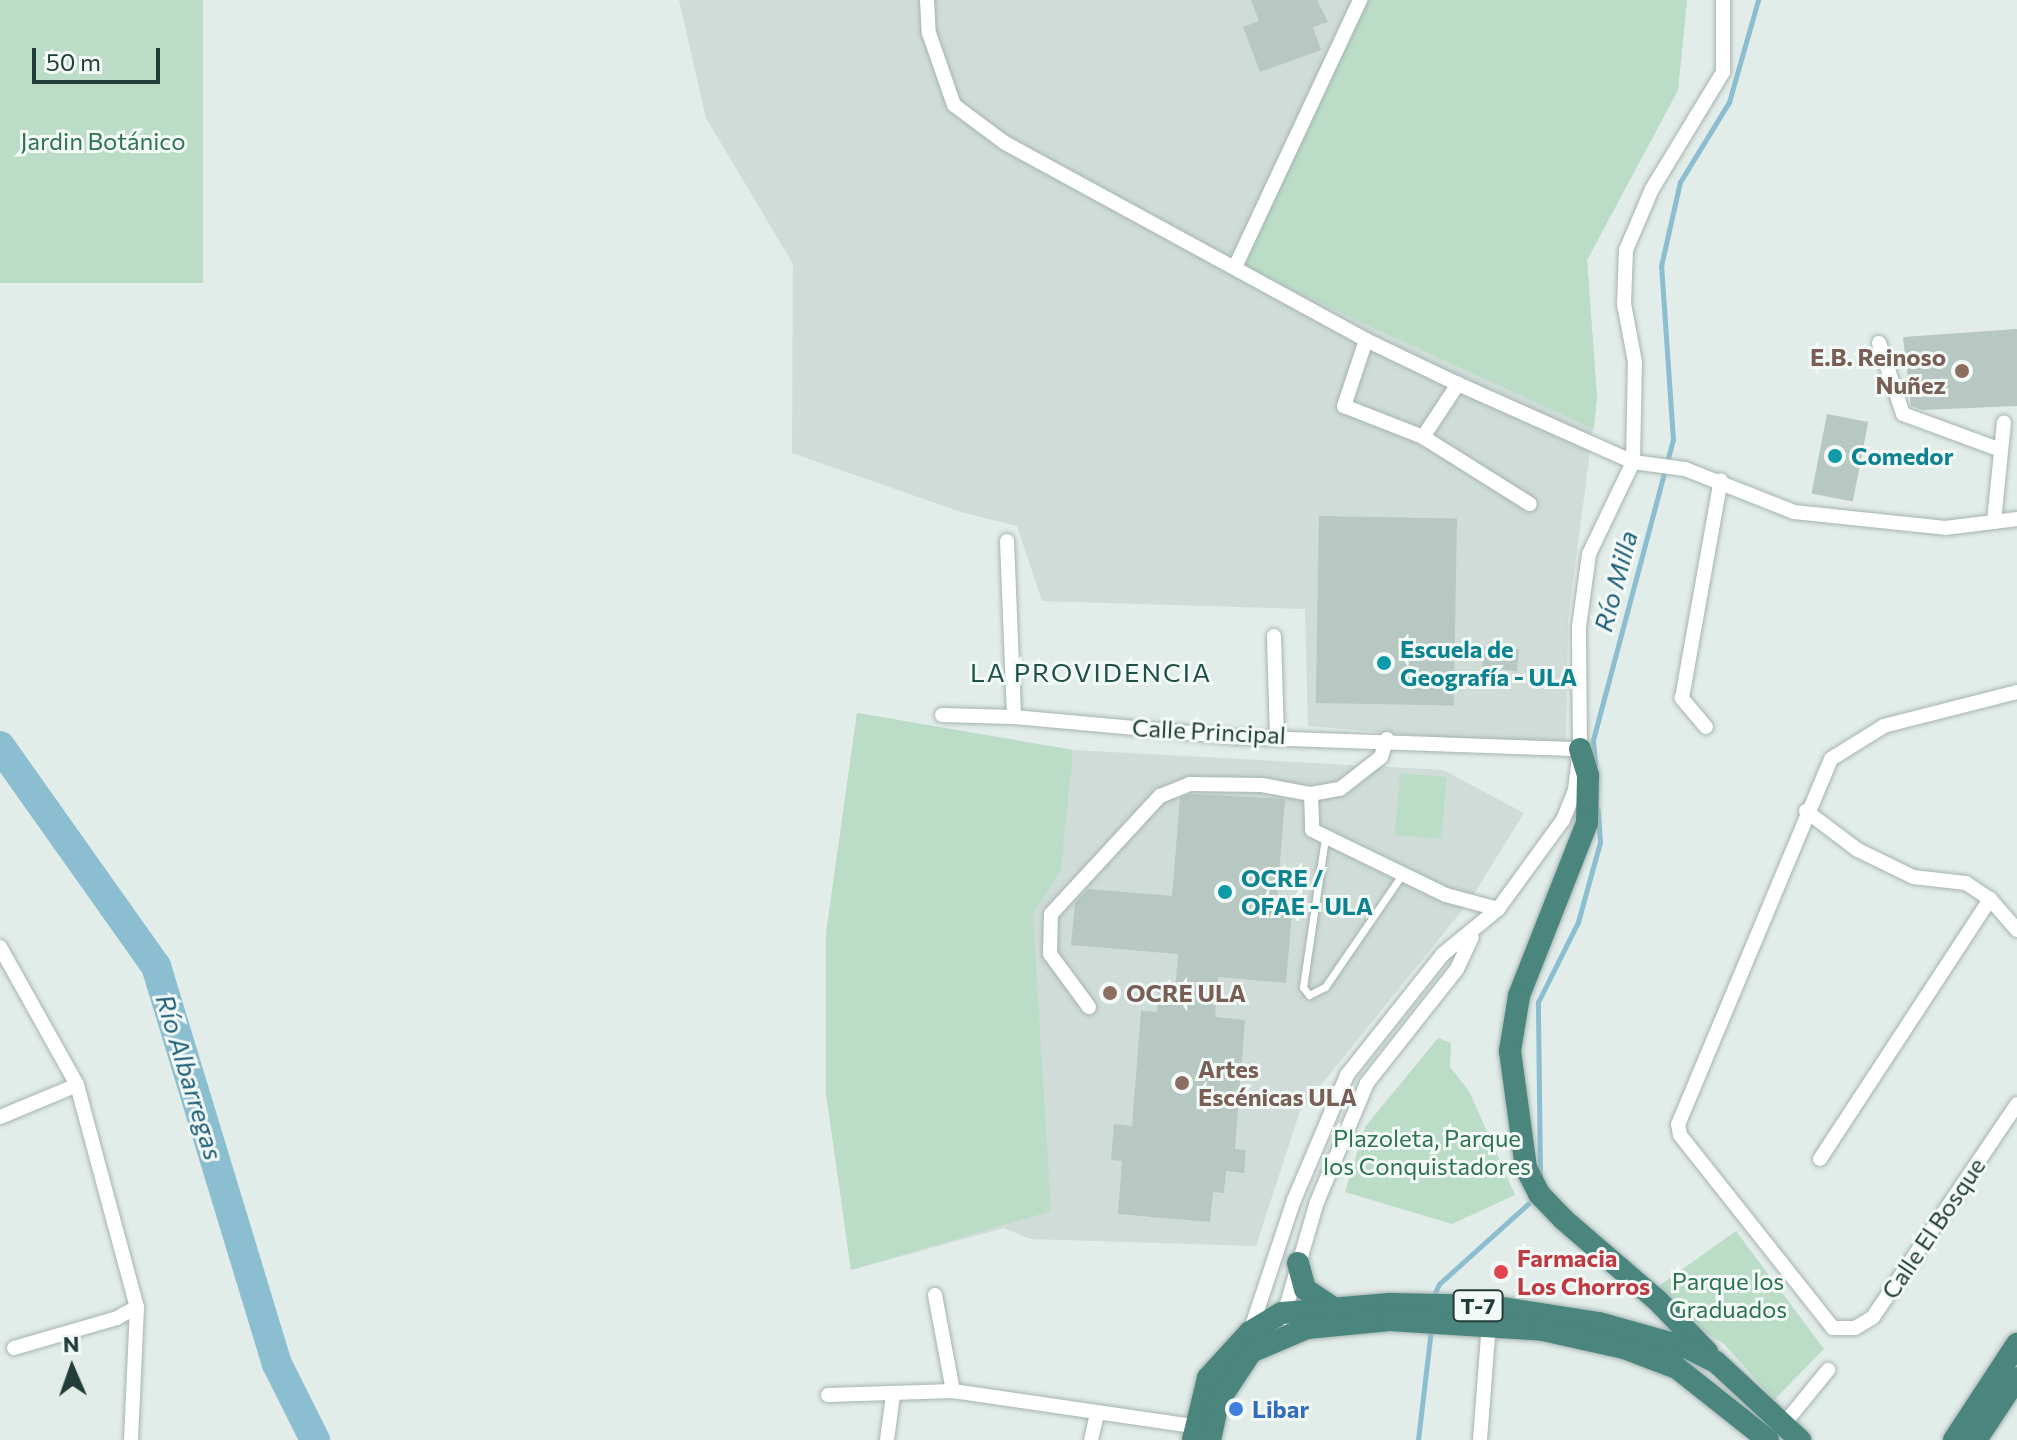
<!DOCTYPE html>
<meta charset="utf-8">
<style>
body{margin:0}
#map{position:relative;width:2017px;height:1440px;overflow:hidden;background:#e2ece9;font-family:Commissioner,sans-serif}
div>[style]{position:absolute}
.built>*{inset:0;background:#d0dcd8}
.green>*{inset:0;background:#bbddc8;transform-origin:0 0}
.stream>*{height:5px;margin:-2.5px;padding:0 2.5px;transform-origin:2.5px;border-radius:2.5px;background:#8bbed0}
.river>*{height:30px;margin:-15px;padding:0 15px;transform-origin:15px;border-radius:15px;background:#8bbed0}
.building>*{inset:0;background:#b7c7c2;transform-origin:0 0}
.roads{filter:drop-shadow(0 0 2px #a5b4b1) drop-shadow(0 0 2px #a5b4b1)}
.service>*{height:7px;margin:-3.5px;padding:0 3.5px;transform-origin:3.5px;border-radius:3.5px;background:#fff}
.minor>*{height:14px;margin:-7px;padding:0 7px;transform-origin:7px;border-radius:7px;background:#fff}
.trunk>*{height:22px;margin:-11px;padding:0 11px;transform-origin:11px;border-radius:11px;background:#4a857e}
.dots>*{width:22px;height:22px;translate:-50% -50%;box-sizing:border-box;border:4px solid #f2f9f6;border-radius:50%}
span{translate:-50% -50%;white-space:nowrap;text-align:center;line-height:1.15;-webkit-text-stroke:6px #f2f9f6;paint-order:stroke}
.shield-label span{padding:2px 6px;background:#f2f9f6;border:2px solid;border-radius:6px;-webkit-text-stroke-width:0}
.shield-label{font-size:22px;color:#223d39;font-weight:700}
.park-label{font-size:24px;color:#2d7350}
.education-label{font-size:24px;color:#785e54;font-weight:700}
.right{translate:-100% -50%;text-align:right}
.left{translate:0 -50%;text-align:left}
.culture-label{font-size:24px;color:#0d838f;font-weight:700}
.street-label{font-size:24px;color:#223d39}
.health-label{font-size:24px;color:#be3a42;font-weight:700}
.shop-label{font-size:24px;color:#366cbe;font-weight:700}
.water-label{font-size:26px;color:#1d5e78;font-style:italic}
.neighbourhood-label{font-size:26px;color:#1e4f48;letter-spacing:2px}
.north{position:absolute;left:32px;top:1328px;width:80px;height:80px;-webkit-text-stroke:6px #f2f9f6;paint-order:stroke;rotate:358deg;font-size:22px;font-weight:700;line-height:32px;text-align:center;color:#223d39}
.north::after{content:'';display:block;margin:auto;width:28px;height:36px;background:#223d39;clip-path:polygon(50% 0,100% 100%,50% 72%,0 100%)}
.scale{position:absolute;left:32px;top:48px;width:128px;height:36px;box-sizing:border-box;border:4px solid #223d39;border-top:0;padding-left:10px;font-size:24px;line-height:28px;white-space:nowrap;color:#223d39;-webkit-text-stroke:6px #f2f9f6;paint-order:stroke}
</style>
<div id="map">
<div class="built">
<div style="clip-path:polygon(679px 0,1687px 0,1678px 90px,1587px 260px,1597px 397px,1568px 621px,1566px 748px,1308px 726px,1305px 609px,1042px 601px,1017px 526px,961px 512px,792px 453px,793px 264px,706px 118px)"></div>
<div style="clip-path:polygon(857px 713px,1073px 750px,1443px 770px,1524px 813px,1469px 902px,1300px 1111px,1256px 1246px,1030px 1239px,1004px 1228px,851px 1270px,826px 1093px,826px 934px)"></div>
</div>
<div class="green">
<div style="left:0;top:0;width:203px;height:283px"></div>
<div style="clip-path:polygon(1360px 0,1687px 0,1678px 90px,1587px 260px,1597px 397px,1594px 429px,1236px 265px)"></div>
<div style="clip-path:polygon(857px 713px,1073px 750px,1061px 870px,1033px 915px,1051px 1211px,851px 1270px,826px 1093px,826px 934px)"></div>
<div style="left:1400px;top:773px;width:47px;height:62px;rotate:5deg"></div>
<div style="clip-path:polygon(1438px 1038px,1451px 1043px,1450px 1067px,1469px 1091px,1515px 1195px,1452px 1224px,1345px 1192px,1365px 1127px)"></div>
<div style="clip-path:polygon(1736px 1231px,1824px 1349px,1774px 1400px,1724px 1344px,1646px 1295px)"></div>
</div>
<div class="stream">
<div style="left:1595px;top:764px;width:24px;rotate:-95deg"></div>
<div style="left:1593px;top:740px;width:310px;rotate:-75.1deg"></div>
<div style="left:1673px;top:440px;width:174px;rotate:-93.9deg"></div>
<div style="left:1661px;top:266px;width:86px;rotate:-77.3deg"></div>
<div style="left:1680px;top:182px;width:94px;rotate:-58.5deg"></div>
<div style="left:1729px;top:102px;width:106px;rotate:-74.1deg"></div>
<div style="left:1540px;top:1175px;width:173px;rotate:-90.7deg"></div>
<div style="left:1538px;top:1002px;width:89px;rotate:-63.4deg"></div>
<div style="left:1578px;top:922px;width:83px;rotate:-74.6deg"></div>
<div style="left:1600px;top:842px;width:32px;rotate:-94deg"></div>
<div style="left:1433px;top:1297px;width:14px;rotate:-65deg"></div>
<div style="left:1439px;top:1284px;width:120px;rotate:-42deg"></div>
<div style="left:1418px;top:1440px;width:112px;rotate:-83.3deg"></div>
</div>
<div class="river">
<div style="left:0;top:746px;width:270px;rotate:54.7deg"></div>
<div style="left:156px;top:966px;width:416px;rotate:73.1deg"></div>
<div style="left:277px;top:1364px;width:85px;rotate:63.4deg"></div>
</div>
<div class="building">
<div style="clip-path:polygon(1251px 0,1317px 0,1328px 22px,1313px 27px,1321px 50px,1260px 72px,1243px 27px,1259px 21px)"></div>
<div style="clip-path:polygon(2017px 329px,2017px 406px,1922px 410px,1911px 406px,1903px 337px)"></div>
<div style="left:1827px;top:414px;width:42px;height:81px;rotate:11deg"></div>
<div style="left:1319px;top:516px;width:138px;height:187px;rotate:1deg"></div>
<div style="left:1484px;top:646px;width:35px;height:22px;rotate:5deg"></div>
<div style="clip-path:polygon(1191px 794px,1285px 799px,1276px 912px,1292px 913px,1286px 983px,1218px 977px,1215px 1017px,1245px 1020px,1235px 1149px,1246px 1150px,1244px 1173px,1226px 1171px,1224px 1193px,1213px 1192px,1210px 1222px,1118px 1214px,1122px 1161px,1111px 1160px,1114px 1124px,1132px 1126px,1141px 1011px,1157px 1012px,1159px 982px,1176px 983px,1178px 954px,1071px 945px,1075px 903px,1088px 889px,1172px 896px,1180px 798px)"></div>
</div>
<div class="roads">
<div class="service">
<div style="left:1325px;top:838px;width:151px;rotate:98.4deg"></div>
<div style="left:1303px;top:987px;width:10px;rotate:53deg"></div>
<div style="left:1309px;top:995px;width:18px;rotate:-27deg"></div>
<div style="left:1325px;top:987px;width:138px;rotate:-55.6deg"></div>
</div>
<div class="minor">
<div style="left:927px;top:0;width:33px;rotate:87deg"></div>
<div style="left:929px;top:33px;width:76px;rotate:70.9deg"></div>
<div style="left:954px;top:105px;width:64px;rotate:36.7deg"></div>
<div style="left:1005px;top:143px;width:411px;rotate:28.6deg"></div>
<div style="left:1366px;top:340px;width:102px;rotate:25.6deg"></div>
<div style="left:1458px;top:384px;width:192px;rotate:24deg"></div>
<div style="left:1633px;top:462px;width:52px;rotate:7.7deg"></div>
<div style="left:1685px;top:469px;width:117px;rotate:21.5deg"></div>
<div style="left:1794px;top:512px;width:152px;rotate:6deg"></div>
<div style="left:1945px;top:528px;width:73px;rotate:-7.1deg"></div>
<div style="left:1236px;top:265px;width:293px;rotate:-64.9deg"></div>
<div style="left:1366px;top:340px;width:70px;rotate:108.4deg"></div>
<div style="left:1344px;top:406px;width:85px;rotate:21.4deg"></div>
<div style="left:1423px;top:437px;width:64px;rotate:-56.6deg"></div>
<div style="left:1879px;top:343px;width:75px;rotate:71.3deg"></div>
<div style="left:1903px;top:414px;width:104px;rotate:20.2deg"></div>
<div style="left:1423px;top:437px;width:126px;rotate:32.1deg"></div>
<div style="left:1994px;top:522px;width:100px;rotate:-84.3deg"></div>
<div style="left:1007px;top:541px;width:176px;rotate:87.7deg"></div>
<div style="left:1014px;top:717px;width:219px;rotate:5.2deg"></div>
<div style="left:1232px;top:737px;width:348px;rotate:2deg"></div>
<div style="left:1274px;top:636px;width:100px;rotate:88.3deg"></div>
<div style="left:2017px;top:692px;width:137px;rotate:165.7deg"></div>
<div style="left:1884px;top:726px;width:62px;rotate:148.1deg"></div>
<div style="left:1831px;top:759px;width:396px;rotate:112.7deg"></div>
<div style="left:1678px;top:1124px;width:11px;rotate:80deg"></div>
<div style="left:1680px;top:1135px;width:246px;rotate:51.6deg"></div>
<div style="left:1833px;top:1328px;width:22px"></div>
<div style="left:1855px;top:1328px;width:21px;rotate:-31deg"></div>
<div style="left:1873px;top:1317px;width:257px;rotate:-55.9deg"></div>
<div style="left:942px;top:715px;width:72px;rotate:1.6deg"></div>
<div style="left:1706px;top:727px;width:38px;rotate:-130deg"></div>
<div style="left:1682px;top:698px;width:221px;rotate:-79.9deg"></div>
<div style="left:1311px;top:794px;width:36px;rotate:88deg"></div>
<div style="left:1312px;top:830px;width:149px;rotate:25.9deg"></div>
<div style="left:1446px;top:895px;width:54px;rotate:15.1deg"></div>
<div style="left:1806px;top:811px;width:65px;rotate:36.9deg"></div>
<div style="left:1858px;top:850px;width:61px;rotate:26.1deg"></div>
<div style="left:1913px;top:877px;width:53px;rotate:6.5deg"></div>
<div style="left:1966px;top:883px;width:29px;rotate:34deg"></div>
<div style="left:1990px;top:899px;width:41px;rotate:48.9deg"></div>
<div style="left:0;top:947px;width:158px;rotate:60.8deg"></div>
<div style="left:77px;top:1085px;width:230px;rotate:74.9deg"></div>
<div style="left:137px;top:1307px;width:133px;rotate:92.6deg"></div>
<div style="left:1089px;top:1007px;width:66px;rotate:-126.3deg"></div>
<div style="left:1050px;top:954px;width:40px;rotate:-88.6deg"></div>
<div style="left:1051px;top:914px;width:161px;rotate:-47.3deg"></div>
<div style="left:1160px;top:796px;width:31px;rotate:-22deg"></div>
<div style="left:1189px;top:784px;width:73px;rotate:0.8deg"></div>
<div style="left:1262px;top:785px;width:50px;rotate:10.4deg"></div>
<div style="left:1311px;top:794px;width:29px;rotate:-10deg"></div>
<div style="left:1340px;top:789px;width:52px;rotate:-38deg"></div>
<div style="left:1381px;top:757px;width:19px;rotate:-72deg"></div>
<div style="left:0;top:1117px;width:83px;rotate:-22.6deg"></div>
<div style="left:1820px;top:1159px;width:311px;rotate:-56.8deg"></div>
<div style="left:935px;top:1295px;width:98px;rotate:79.4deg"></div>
<div style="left:1283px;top:1318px;width:121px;rotate:-73.7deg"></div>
<div style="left:1317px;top:1202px;width:129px;rotate:-67.2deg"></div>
<div style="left:1367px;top:1083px;width:145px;rotate:-51.7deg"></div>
<div style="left:1457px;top:969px;width:35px;rotate:-65deg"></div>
<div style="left:1250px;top:1332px;width:139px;rotate:-71.6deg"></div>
<div style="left:1294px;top:1200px;width:136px;rotate:-67deg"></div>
<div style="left:1347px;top:1075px;width:154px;rotate:-51.6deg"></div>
<div style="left:1443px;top:954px;width:71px;rotate:-39.3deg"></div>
<div style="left:1498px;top:909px;width:110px;rotate:-53.9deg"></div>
<div style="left:1563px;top:820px;width:32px;rotate:-68deg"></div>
<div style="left:1575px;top:790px;width:41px;rotate:-83deg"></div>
<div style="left:1580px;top:749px;width:122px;rotate:-90.5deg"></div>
<div style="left:1579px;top:627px;width:74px;rotate:-82.2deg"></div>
<div style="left:1589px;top:554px;width:102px;rotate:-64.4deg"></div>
<div style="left:1633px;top:462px;width:100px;rotate:-88.9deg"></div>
<div style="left:1635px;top:362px;width:59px;rotate:-100.7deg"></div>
<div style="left:1624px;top:304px;width:54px;rotate:-87.9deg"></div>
<div style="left:1626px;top:250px;width:66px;rotate:-66.9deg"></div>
<div style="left:1652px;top:189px;width:137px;rotate:-58.7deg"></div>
<div style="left:1723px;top:72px;width:72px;rotate:-90deg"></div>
<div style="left:14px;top:1348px;width:107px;rotate:-16.2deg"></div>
<div style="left:117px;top:1318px;width:23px;rotate:-29deg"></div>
<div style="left:828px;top:1395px;width:125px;rotate:-1.8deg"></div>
<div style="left:953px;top:1391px;width:244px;rotate:8.3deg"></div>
<div style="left:1784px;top:1424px;width:70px;rotate:-50.8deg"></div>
<div style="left:887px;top:1440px;width:45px;rotate:-82.4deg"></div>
<div style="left:1091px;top:1440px;width:26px;rotate:-77deg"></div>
<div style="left:1480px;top:1440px;width:116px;rotate:-85.6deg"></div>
</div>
<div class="trunk">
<div style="left:1580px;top:749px;width:28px;rotate:73deg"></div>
<div style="left:1588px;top:776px;width:47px;rotate:91.2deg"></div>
<div style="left:1587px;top:823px;width:186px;rotate:111.5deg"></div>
<div style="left:1519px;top:996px;width:56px;rotate:99.3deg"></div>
<div style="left:1510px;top:1051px;width:118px;rotate:82.2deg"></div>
<div style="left:1526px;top:1168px;width:29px;rotate:63deg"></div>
<div style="left:1539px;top:1194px;width:35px;rotate:46deg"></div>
<div style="left:1563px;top:1219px;width:125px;rotate:40.8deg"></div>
<div style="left:1658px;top:1301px;width:71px;rotate:46.1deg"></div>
<div style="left:1298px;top:1263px;width:27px;rotate:75deg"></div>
<div style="left:1305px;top:1289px;width:29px;rotate:34deg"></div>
<div style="left:1193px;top:1440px;width:64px;rotate:-76.4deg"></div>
<div style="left:1208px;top:1378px;width:62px;rotate:-47.6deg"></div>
<div style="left:1250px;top:1332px;width:37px;rotate:-31deg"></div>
<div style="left:1282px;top:1313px;width:108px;rotate:-4.8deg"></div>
<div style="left:1390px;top:1304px;width:100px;rotate:1.1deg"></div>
<div style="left:1490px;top:1306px;width:110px;rotate:8.9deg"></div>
<div style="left:1599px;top:1323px;width:92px;rotate:15.7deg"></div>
<div style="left:1688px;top:1348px;width:31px;rotate:27deg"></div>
<div style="left:1716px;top:1362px;width:115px;rotate:42.9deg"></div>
<div style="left:1210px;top:1440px;width:39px;rotate:-78deg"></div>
<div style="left:1218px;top:1402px;width:60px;rotate:-56.6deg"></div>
<div style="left:1251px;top:1352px;width:61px;rotate:-23.2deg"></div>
<div style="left:1307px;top:1328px;width:83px;rotate:-5.5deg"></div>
<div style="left:1390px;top:1320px;width:153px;rotate:3.7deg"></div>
<div style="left:1543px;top:1330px;width:83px;rotate:12.5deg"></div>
<div style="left:1624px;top:1348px;width:57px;rotate:20.7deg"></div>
<div style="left:1677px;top:1368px;width:116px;rotate:38.4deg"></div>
<div style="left:1954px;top:1440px;width:115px;rotate:-56.7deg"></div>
<div style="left:1976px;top:1440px;width:74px;rotate:-56.5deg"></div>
</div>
</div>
<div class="dots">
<div style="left:1962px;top:371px;background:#8d6e63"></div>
<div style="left:1835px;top:456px;background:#0f9aa8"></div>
<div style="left:1384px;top:663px;background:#0f9aa8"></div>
<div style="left:1225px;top:892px;background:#0f9aa8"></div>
<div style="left:1110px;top:993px;background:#8d6e63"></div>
<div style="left:1182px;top:1083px;background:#8d6e63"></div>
<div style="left:1501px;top:1272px;background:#e0444e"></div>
<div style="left:1236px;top:1409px;background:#3f7fe0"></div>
</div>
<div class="shield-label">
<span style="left:1478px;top:1306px">T-7</span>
</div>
<div class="park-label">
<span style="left:103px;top:141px">Jardin Botánico</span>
<span style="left:1427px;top:1152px">Plazoleta, Parque<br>los Conquistadores</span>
<span style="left:1728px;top:1295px">Parque los<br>Graduados</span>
</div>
<div class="education-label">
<span class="right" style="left:1946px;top:371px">E.B. Reinoso<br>Nuñez</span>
<span class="left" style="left:1126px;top:993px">OCRE ULA</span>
<span class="left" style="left:1198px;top:1083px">Artes<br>Escénicas ULA</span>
</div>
<div class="culture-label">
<span class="left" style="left:1851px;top:456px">Comedor</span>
<span class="left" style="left:1400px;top:663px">Escuela de<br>Geografía - ULA</span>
<span class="left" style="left:1241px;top:892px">OCRE /<br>OFAE - ULA</span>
</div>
<div class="street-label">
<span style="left:1209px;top:731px;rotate:3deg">Calle Principal</span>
<span style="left:1933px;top:1228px;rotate:-56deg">Calle El Bosque</span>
</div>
<div class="health-label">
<span class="left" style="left:1517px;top:1272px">Farmacia<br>Los Chorros</span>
</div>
<div class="shop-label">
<span class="left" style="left:1252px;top:1409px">Libar</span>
</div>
<div class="water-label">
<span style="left:1615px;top:581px;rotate:-75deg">Río Milla</span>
<span style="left:190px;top:1077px;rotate:73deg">Río Albarregas</span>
</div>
<div class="neighbourhood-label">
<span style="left:1091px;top:672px">LA PROVIDENCIA</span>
</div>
<div class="north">N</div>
<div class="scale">50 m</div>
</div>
